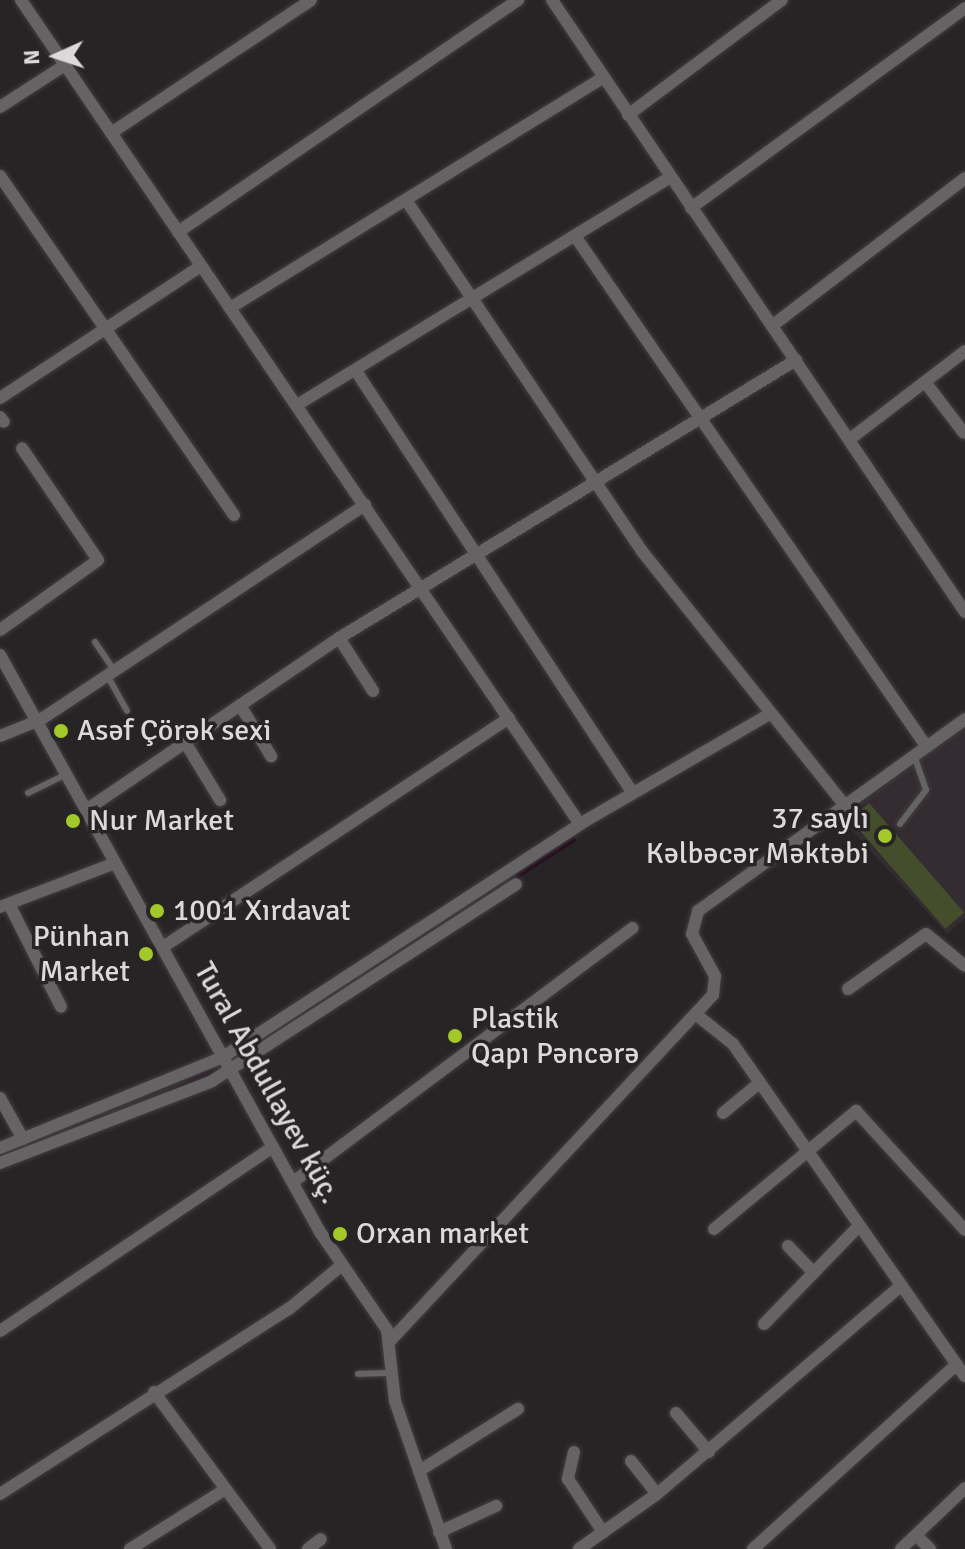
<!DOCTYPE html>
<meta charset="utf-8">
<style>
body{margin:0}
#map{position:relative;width:965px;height:1549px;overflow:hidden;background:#272426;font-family:Signika,sans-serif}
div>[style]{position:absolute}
.built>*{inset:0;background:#342c30}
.stream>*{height:4px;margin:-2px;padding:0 2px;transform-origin:2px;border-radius:2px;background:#250a1d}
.building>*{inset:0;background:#444e2d;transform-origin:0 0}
.roads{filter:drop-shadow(0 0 2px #413f40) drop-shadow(0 0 2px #413f40)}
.lane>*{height:6px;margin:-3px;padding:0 3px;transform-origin:3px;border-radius:3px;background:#666365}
.street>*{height:12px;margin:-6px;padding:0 6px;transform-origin:6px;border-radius:6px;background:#666365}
.dots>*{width:22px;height:22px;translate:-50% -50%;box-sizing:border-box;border:4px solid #272426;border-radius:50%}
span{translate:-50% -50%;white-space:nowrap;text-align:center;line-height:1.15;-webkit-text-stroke:7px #272426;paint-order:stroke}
.poi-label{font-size:30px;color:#dbd9da}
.left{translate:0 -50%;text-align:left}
.right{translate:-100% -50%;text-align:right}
.street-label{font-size:30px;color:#dbd9da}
.north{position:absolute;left:16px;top:16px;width:80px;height:80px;-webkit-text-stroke:6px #272426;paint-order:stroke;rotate:267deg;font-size:22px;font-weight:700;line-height:32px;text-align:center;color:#dbd9da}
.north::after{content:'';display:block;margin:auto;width:28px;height:36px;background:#dbd9da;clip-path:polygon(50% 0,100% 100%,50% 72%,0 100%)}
</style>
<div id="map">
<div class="built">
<div style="clip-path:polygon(965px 724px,965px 918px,947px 934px,841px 819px)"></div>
</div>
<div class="stream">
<div style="left:236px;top:1056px;width:401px;rotate:-32.6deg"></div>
<div style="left:171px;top:1091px;width:51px;rotate:-24.5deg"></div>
<div style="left:0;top:1155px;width:110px;rotate:-20.3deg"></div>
</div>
<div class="building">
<div style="left:869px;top:803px;width:145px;height:25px;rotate:49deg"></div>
</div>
<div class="roads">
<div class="lane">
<div style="left:95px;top:642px;width:34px;rotate:56deg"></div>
<div style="left:107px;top:675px;width:41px;rotate:60.9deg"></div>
<div style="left:28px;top:793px;width:43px;rotate:-26deg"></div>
<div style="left:900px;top:824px;width:43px;rotate:-52.6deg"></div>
<div style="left:926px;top:790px;width:37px;rotate:-109deg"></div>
<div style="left:358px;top:1374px;width:34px;rotate:-2deg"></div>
</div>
<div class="street">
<div style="left:21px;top:0;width:996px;rotate:55.85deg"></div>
<div style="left:552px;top:0;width:738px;rotate:55.99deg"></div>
<div style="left:0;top:107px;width:77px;rotate:-32.9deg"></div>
<div style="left:628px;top:115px;width:192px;rotate:-36.8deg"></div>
<div style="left:111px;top:133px;width:240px;rotate:-33.6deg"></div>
<div style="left:0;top:176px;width:412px;rotate:55.4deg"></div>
<div style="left:406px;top:200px;width:422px;rotate:56.1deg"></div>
<div style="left:641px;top:550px;width:324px;rotate:51.4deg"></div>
<div style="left:691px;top:208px;width:339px;rotate:-36.1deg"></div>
<div style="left:178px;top:232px;width:412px;rotate:-34.3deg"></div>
<div style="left:575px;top:236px;width:619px;rotate:55.46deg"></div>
<div style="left:230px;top:308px;width:438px;rotate:-31.7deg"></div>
<div style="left:773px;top:325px;width:242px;rotate:-37.4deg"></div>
<div style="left:356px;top:371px;width:503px;rotate:56.75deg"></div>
<div style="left:925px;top:382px;width:64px;rotate:52.6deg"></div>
<div style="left:0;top:398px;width:240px;rotate:-33.3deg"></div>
<div style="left:297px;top:405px;width:436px;rotate:-31.4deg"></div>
<div style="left:0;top:417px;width:6px;rotate:51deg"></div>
<div style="left:850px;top:439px;width:145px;rotate:-37.4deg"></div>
<div style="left:0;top:630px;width:120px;rotate:-35.5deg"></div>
<div style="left:98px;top:560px;width:135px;rotate:-124.2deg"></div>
<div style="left:339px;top:638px;width:63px;rotate:57.3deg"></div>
<div style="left:0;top:655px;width:660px;rotate:60.99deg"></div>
<div style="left:320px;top:1232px;width:119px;rotate:55.6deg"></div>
<div style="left:387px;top:1330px;width:71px;rotate:83.6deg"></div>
<div style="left:395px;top:1401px;width:157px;rotate:71deg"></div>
<div style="left:240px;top:705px;width:60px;rotate:58.7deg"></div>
<div style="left:0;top:736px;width:43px;rotate:-21.8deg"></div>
<div style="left:40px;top:720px;width:390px;rotate:-33.5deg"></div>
<div style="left:185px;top:742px;width:68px;rotate:58.9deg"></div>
<div style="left:86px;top:810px;width:306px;rotate:-34.2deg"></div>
<div style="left:339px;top:638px;width:535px;rotate:-31.31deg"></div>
<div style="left:9px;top:904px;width:115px;rotate:63.2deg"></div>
<div style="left:0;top:907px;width:123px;rotate:-20.9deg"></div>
<div style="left:163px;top:947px;width:415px;rotate:-33.5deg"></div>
<div style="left:848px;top:989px;width:95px;rotate:-35.2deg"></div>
<div style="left:926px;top:934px;width:50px;rotate:39.4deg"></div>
<div style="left:698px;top:1016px;width:45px;rotate:38.7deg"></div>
<div style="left:733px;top:1044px;width:405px;rotate:55.1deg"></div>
<div style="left:0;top:1098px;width:47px;rotate:60.7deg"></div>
<div style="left:723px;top:1113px;width:45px;rotate:-39.6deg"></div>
<div style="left:0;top:1148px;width:241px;rotate:-22.2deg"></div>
<div style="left:223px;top:1057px;width:426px;rotate:-33.1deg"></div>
<div style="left:580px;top:824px;width:220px;rotate:-30.1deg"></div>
<div style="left:0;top:1163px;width:227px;rotate:-21.1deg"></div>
<div style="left:212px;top:1081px;width:362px;rotate:-32.9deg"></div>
<div style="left:293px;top:1182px;width:424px;rotate:-36.8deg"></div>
<div style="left:714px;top:1229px;width:185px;rotate:-39.7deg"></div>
<div style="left:856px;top:1111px;width:161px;rotate:47.5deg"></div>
<div style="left:788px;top:1246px;width:37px;rotate:46deg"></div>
<div style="left:764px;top:1324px;width:134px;rotate:-45.9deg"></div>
<div style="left:0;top:1331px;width:329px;rotate:-34deg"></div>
<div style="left:391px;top:1340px;width:472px;rotate:-47deg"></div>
<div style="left:713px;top:995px;width:19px;rotate:-84deg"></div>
<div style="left:715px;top:976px;width:48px;rotate:-118.7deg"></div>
<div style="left:692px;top:934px;width:24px;rotate:-75deg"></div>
<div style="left:698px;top:911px;width:329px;rotate:-35.7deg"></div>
<div style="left:154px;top:1392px;width:195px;rotate:53.5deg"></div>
<div style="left:676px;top:1413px;width:51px;rotate:49.8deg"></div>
<div style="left:574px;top:1452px;width:28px;rotate:103deg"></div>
<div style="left:568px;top:1479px;width:64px;rotate:56.6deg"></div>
<div style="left:631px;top:1461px;width:42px;rotate:51.8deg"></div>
<div style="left:419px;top:1471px;width:117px;rotate:-32.1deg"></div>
<div style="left:0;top:1494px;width:345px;rotate:-32.7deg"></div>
<div style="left:290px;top:1308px;width:67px;rotate:-39.6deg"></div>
<div style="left:439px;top:1532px;width:63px;rotate:-24.5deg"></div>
<div style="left:916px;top:1535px;width:20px;rotate:45deg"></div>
<div style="left:130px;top:1549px;width:111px;rotate:-32.1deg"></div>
<div style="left:308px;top:1549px;width:16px;rotate:-38deg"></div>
<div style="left:579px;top:1549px;width:95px;rotate:-35.2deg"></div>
<div style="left:657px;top:1494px;width:317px;rotate:-40.5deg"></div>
<div style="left:753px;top:1549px;width:275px;rotate:-42.2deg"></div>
<div style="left:901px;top:1549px;width:88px;rotate:-43.6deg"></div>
</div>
</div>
<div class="dots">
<div style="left:61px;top:731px;background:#a2c929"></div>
<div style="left:73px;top:821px;background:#a2c929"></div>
<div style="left:885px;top:836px;background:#a2c929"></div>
<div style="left:157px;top:911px;background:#a2c929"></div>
<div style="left:146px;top:954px;background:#a2c929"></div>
<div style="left:455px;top:1036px;background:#a2c929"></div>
<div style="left:340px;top:1234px;background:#a2c929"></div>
</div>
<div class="poi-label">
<span class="left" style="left:77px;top:731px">Asəf Çörək sexi</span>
<span class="right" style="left:869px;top:836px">37 saylı<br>Kəlbəcər Məktəbi</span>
<span class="left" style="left:89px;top:821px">Nur Market</span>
<span class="left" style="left:173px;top:911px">1001 Xırdavat</span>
<span class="right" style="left:130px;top:954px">Pünhan<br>Market</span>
<span class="left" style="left:471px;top:1036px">Plastik<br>Qapı Pəncərə</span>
<span class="left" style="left:356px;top:1234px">Orxan market</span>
</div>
<div class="street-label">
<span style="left:267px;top:1083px;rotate:61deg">Tural Abdullayev küç.</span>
</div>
<div class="north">N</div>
</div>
